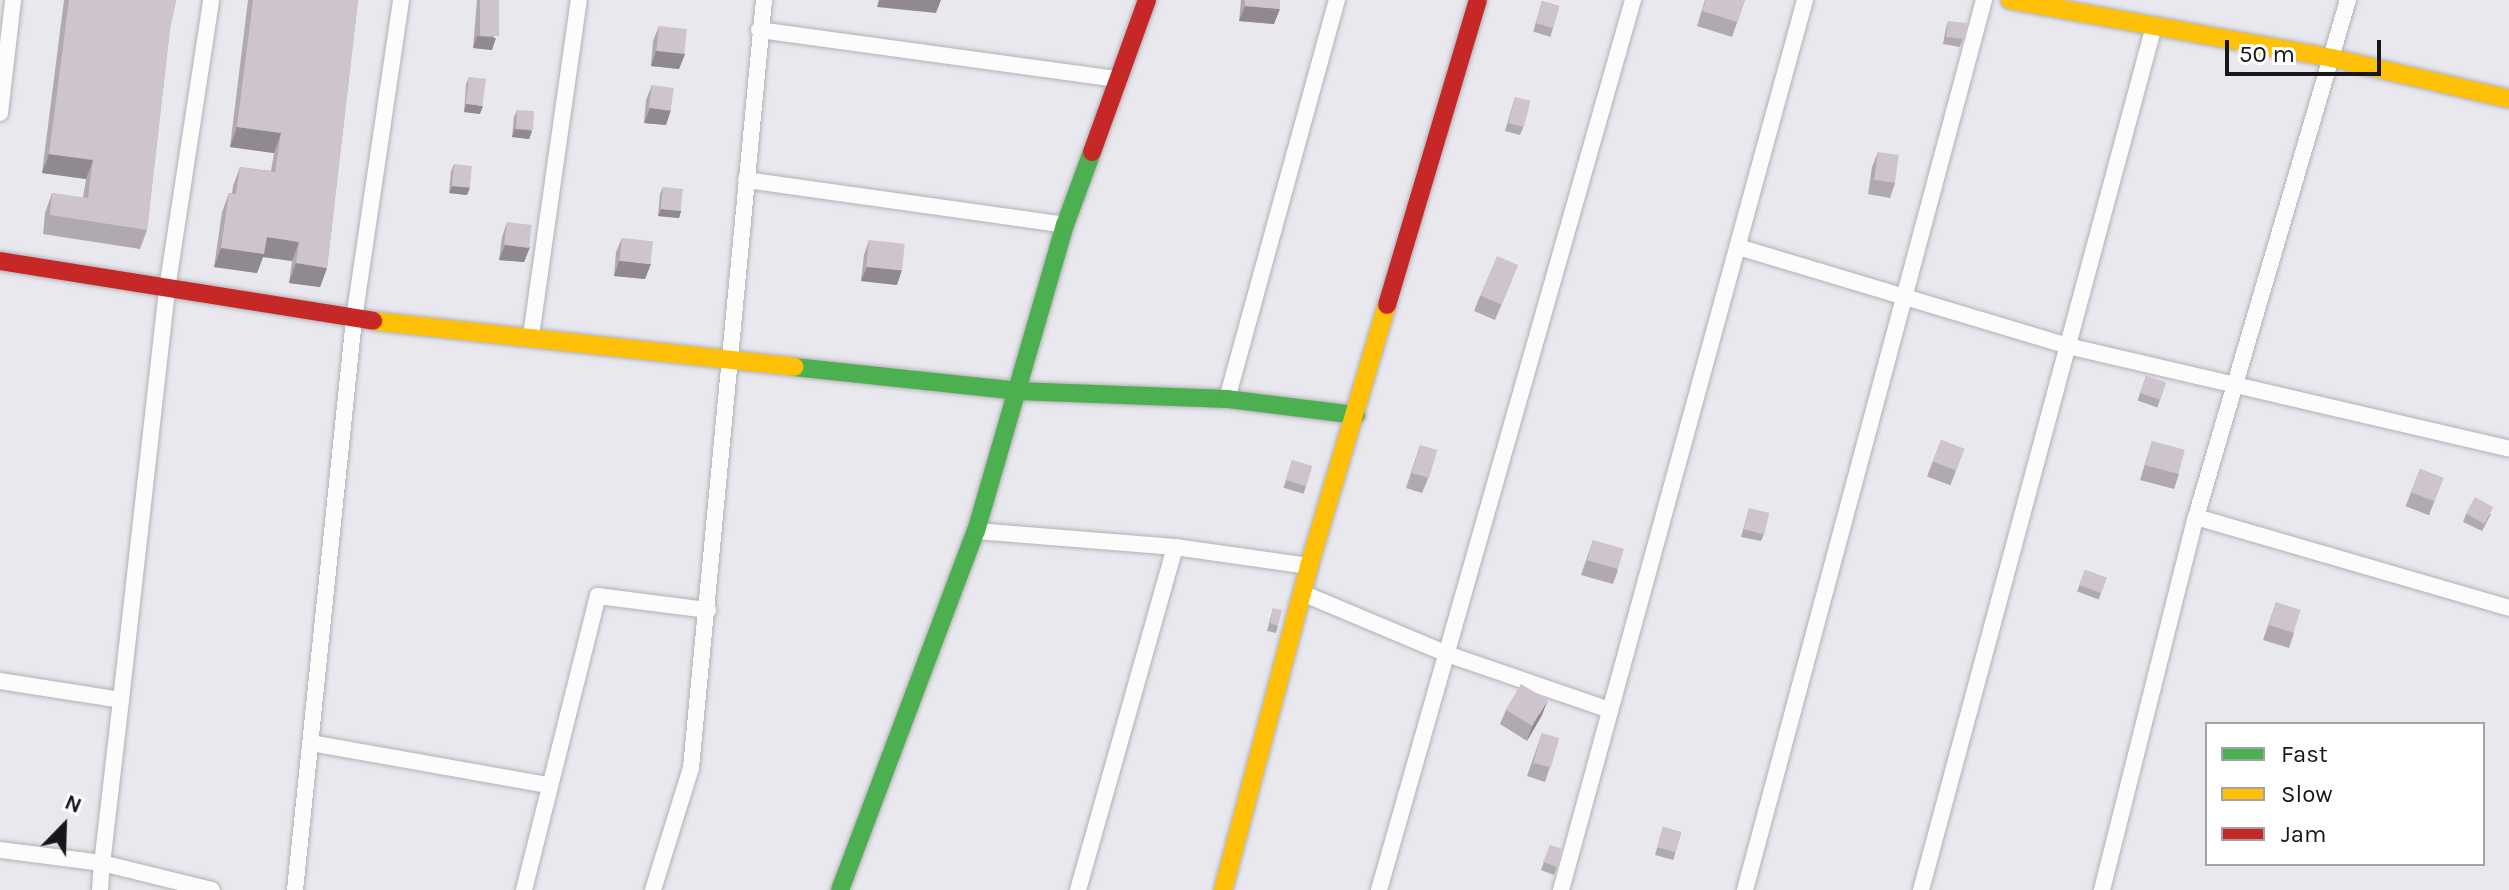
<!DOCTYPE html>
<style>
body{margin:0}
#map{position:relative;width:2509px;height:890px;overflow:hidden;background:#e9e8ee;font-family:Karla,sans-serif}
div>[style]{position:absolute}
.roads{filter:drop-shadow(0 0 2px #b2b1b6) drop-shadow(0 0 2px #b2b1b6)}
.street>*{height:16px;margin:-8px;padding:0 8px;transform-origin:8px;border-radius:8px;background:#fcfcfc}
.fast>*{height:18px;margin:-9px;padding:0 9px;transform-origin:9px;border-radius:9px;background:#4caf50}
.slow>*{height:18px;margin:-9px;padding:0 9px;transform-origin:9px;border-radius:9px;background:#ffc107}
.jam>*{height:18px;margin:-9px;padding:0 9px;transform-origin:9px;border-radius:9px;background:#c62828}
.wall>*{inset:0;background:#b1a9b0;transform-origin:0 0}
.shaded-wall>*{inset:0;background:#908990}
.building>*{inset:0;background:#cec4cd;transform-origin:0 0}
span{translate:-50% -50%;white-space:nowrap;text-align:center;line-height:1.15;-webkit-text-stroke:8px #fff;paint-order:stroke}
.legend{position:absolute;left:2205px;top:722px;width:280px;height:144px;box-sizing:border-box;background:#fff;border:2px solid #a2a2a4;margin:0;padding:10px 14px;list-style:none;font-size:24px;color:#17161b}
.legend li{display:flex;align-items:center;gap:16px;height:40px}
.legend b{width:40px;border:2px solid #a2a2a4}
.north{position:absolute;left:24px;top:786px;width:80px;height:80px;-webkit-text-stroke:6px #fff;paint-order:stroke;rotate:23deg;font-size:22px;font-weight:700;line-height:32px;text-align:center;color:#17161b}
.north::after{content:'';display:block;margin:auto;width:28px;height:36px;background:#17161b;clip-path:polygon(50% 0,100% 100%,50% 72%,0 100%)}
.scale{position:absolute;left:2225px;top:40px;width:156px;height:36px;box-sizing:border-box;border:4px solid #17161b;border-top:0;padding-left:10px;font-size:24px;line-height:28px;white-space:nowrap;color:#17161b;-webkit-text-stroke:6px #fff;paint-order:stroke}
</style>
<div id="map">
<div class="roads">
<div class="street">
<div style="left:759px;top:30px;width:363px;rotate:7.8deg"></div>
<div style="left:0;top:113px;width:114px;rotate:-83.4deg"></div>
<div style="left:746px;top:180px;width:322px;rotate:8deg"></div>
<div style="left:1738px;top:247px;width:345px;rotate:16.7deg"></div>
<div style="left:2068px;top:346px;width:453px;rotate:13.1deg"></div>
<div style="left:531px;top:336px;width:339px;rotate:-81.9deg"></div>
<div style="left:1227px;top:399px;width:414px;rotate:-74.6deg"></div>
<div style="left:2196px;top:517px;width:326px;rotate:16.2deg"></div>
<div style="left:976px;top:531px;width:200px;rotate:4.6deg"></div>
<div style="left:1175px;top:547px;width:135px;rotate:8.1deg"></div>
<div style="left:1302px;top:593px;width:157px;rotate:22.8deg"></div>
<div style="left:1447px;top:654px;width:172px;rotate:19deg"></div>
<div style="left:0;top:681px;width:122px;rotate:8.9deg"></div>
<div style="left:121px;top:700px;width:164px;rotate:96.6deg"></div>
<div style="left:102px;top:863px;width:103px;rotate:-172.7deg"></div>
<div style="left:121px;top:700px;width:414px;rotate:-83.6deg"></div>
<div style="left:167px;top:289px;width:292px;rotate:-81.3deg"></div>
<div style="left:311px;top:743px;width:240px;rotate:10.1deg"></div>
<div style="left:100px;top:890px;width:27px;rotate:-86deg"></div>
<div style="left:102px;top:863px;width:113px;rotate:13.8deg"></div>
<div style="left:295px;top:890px;width:574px;rotate:-84.1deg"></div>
<div style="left:354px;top:319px;width:322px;rotate:-81.6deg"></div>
<div style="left:524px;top:890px;width:303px;rotate:-75.9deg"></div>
<div style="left:598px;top:596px;width:111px;rotate:7.3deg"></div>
<div style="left:653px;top:890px;width:128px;rotate:-72.7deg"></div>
<div style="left:691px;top:768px;width:771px;rotate:-84.57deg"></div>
<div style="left:1078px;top:890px;width:356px;rotate:-74.2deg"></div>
<div style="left:1379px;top:890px;width:926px;rotate:-74.07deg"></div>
<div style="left:1561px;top:890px;width:923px;rotate:-74.67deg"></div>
<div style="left:1745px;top:890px;width:922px;rotate:-74.97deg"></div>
<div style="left:1921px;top:890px;width:895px;rotate:-74.91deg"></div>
<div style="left:2102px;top:890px;width:385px;rotate:-75.9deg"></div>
<div style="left:2196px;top:517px;width:539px;rotate:-73.62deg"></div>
</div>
<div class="fast">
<div style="left:794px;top:367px;width:224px;rotate:6.1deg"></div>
<div style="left:1017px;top:391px;width:210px;rotate:2.2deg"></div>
<div style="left:1227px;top:399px;width:130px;rotate:7.1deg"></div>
<div style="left:840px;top:890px;width:384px;rotate:-69.3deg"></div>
<div style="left:976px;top:531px;width:319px;rotate:-73.8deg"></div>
<div style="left:1065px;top:225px;width:78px;rotate:-69.7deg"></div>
</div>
<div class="slow">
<div style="left:2010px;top:0;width:327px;rotate:10.2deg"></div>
<div style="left:2332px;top:58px;width:182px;rotate:13deg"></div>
<div style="left:373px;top:321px;width:424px;rotate:6.2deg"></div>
<div style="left:1223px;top:890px;width:335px;rotate:-75.1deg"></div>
<div style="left:1309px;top:566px;width:272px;rotate:-73.4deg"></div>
</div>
<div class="jam">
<div style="left:1092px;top:152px;width:162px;rotate:-70.1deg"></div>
<div style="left:0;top:261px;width:378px;rotate:9.1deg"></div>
<div style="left:1387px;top:305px;width:318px;rotate:-73.4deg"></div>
</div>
</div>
<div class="wall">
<div style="clip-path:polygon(64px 0,176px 0,170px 28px,147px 230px,140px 249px,43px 234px,45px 213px,52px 193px,83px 198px,86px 179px,42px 173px)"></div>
<div style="clip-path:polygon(248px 0,358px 0,327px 268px,320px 287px,289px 283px,292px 261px,263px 257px,257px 273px,214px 267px,222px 212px,229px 193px,232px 193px,233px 186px,240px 167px,271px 171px,274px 153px,230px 147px)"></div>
<div style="clip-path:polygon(477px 0,499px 0,492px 50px,473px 48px)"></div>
<div style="clip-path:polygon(1241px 0,1280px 0,1274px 24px,1239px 21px)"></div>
<div style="clip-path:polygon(1705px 0,1745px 0,1732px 37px,1697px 26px)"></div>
<div style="left:1542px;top:1px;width:18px;height:32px;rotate:16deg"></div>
<div style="clip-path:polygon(1948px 21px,1963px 39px,1960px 47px,1943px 44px,1946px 28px)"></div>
<div style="clip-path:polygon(659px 26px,685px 54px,679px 69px,651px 66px,653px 41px)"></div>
<div style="clip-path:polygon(469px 77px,480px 114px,464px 112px,466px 85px)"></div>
<div style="clip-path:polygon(652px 85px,666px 125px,644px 123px,646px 100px)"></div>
<div style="clip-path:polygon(1515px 97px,1523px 128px,1520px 135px,1505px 131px)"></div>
<div style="clip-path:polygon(517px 110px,532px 131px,529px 139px,512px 137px,514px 117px)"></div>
<div style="clip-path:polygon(1878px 152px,1895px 183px,1890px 198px,1868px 194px,1872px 167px)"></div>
<div style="clip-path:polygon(454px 164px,470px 187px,467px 195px,449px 193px,451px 171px)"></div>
<div style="clip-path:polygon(663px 187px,681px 211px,679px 218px,658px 216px,660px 194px)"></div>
<div style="clip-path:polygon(507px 222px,530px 247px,524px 262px,499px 260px,502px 237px)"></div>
<div style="clip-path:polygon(622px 238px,645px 279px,614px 276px,616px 252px)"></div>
<div style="clip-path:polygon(869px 240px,897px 285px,861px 281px,864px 255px)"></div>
<div style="clip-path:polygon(1512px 280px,1495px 320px,1474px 311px,1480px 296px)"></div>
<div style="left:2146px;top:376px;width:21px;height:26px;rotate:19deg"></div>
<div style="left:1941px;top:440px;width:25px;height:39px;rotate:21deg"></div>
<div style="clip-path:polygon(2152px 441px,2179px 474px,2174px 489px,2140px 480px)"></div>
<div style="clip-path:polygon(1420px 445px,1428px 479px,1422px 493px,1406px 488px)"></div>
<div style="left:1292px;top:460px;width:21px;height:29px;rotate:17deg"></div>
<div style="left:2420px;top:469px;width:25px;height:40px;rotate:21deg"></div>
<div style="clip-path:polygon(1749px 508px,1764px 534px,1761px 541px,1741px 537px)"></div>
<div style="clip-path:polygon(2466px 514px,2491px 514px,2482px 531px,2463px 522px)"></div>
<div style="clip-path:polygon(1593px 540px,1618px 570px,1613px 584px,1581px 575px)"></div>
<div style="left:2085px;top:570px;width:23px;height:23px;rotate:20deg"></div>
<div style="clip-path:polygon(2276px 602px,2294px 633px,2289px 648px,2263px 640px)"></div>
<div style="clip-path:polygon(1273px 608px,1278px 626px,1276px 633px,1267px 631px)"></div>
<div style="clip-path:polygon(1506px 710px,1542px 715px,1527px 741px,1500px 724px)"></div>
<div style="clip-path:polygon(1542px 733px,1550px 767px,1545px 782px,1527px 776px)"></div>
<div style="left:1663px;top:827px;width:19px;height:29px;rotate:16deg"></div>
<div style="clip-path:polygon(1550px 845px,1557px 867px,1554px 875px,1541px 870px)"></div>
</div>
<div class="shaded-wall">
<div style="clip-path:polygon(879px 0,941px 0,936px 13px,877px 7px)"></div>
<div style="clip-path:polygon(1245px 6px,1280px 9px,1274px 24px,1239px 21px)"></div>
<div style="clip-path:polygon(477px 36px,496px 38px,492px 50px,473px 48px)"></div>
<div style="clip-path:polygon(656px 51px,685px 54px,679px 69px,651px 66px)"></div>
<div style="clip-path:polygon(466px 104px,483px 106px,480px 114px,464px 112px)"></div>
<div style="clip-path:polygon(650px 108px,671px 110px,666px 125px,644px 123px)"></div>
<div style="clip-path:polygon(237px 127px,281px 133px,274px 153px,230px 147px)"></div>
<div style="clip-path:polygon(515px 129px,532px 131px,529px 139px,512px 137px)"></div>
<div style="clip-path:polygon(49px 154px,93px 160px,86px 179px,42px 173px)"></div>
<div style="clip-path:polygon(452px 186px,470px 187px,467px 195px,449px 193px)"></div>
<div style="clip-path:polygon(661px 209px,681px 211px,679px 218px,658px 216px)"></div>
<div style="clip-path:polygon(267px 237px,299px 242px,292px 261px,263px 257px,257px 273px,214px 267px,221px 248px)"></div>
<div style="clip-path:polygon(505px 245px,530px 247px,524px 262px,499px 260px)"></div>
<div style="clip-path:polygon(619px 261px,651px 264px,645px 279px,614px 276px)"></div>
<div style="clip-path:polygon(296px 263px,327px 268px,320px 287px,289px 283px)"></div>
<div style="clip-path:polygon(867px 267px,902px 270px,897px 285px,861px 281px)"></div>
<div style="clip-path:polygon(1548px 700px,1542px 715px,1527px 741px,1532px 726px)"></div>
</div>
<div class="building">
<div style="clip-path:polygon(69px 0,176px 0,170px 28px,147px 230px,50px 215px,52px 193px,88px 198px,93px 160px,49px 154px)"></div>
<div style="clip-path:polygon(253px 0,358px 0,327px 268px,296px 263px,299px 242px,267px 237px,264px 254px,221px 248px,229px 193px,236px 194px,240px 167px,275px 172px,281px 133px,237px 127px)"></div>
<div style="left:480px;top:0;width:19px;height:36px"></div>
<div style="clip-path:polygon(1245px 0,1280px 0,1280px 9px,1245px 6px)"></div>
<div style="clip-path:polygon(1706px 0,1745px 0,1737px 22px,1702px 11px)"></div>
<div style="left:1542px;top:1px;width:18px;height:23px;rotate:16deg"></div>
<div style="left:1948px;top:21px;width:19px;height:16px;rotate:6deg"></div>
<div style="left:659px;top:26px;width:28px;height:25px;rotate:6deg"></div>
<div style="left:469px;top:77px;width:17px;height:27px;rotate:7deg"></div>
<div style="left:652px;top:85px;width:22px;height:23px;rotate:8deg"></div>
<div style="left:1515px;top:97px;width:16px;height:27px;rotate:14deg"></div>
<div style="left:517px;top:110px;width:17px;height:19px;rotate:3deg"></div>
<div style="left:1878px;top:152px;width:21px;height:28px;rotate:8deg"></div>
<div style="left:454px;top:164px;width:18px;height:22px;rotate:6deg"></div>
<div style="left:663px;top:187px;width:20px;height:22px;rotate:6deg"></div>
<div style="left:507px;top:222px;width:25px;height:23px;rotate:7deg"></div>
<div style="left:622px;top:238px;width:31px;height:23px;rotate:6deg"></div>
<div style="left:869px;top:240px;width:36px;height:27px;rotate:6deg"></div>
<div style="left:1497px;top:256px;width:23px;height:43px;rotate:23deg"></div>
<div style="left:2146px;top:376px;width:21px;height:18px;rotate:19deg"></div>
<div style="left:1941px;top:440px;width:25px;height:23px;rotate:21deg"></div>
<div style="left:2152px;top:441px;width:34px;height:25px;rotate:15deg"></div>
<div style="left:1420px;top:445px;width:18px;height:29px;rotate:16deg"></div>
<div style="left:1292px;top:460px;width:21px;height:21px;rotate:17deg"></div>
<div style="left:2420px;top:469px;width:25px;height:25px;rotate:21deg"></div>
<div style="left:2475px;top:497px;width:21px;height:19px;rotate:29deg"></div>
<div style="left:1749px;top:508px;width:21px;height:22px;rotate:14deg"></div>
<div style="left:1593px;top:540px;width:32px;height:21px;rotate:16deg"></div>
<div style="left:2085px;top:570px;width:23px;height:16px;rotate:20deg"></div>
<div style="left:2276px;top:602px;width:26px;height:24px;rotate:18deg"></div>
<div style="clip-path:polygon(1273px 608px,1282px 610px,1278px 626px,1270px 623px)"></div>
<div style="left:1521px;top:684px;width:31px;height:30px;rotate:31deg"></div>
<div style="left:1542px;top:733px;width:18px;height:31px;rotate:16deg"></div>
<div style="left:1663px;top:827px;width:19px;height:21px;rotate:16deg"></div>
<div style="clip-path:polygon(1550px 845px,1562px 849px,1557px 867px,1543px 862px)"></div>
</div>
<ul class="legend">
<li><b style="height:10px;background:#4caf50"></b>Fast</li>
<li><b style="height:10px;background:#ffc107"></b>Slow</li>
<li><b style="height:10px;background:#c62828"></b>Jam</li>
</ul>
<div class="north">N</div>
<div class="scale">50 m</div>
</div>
